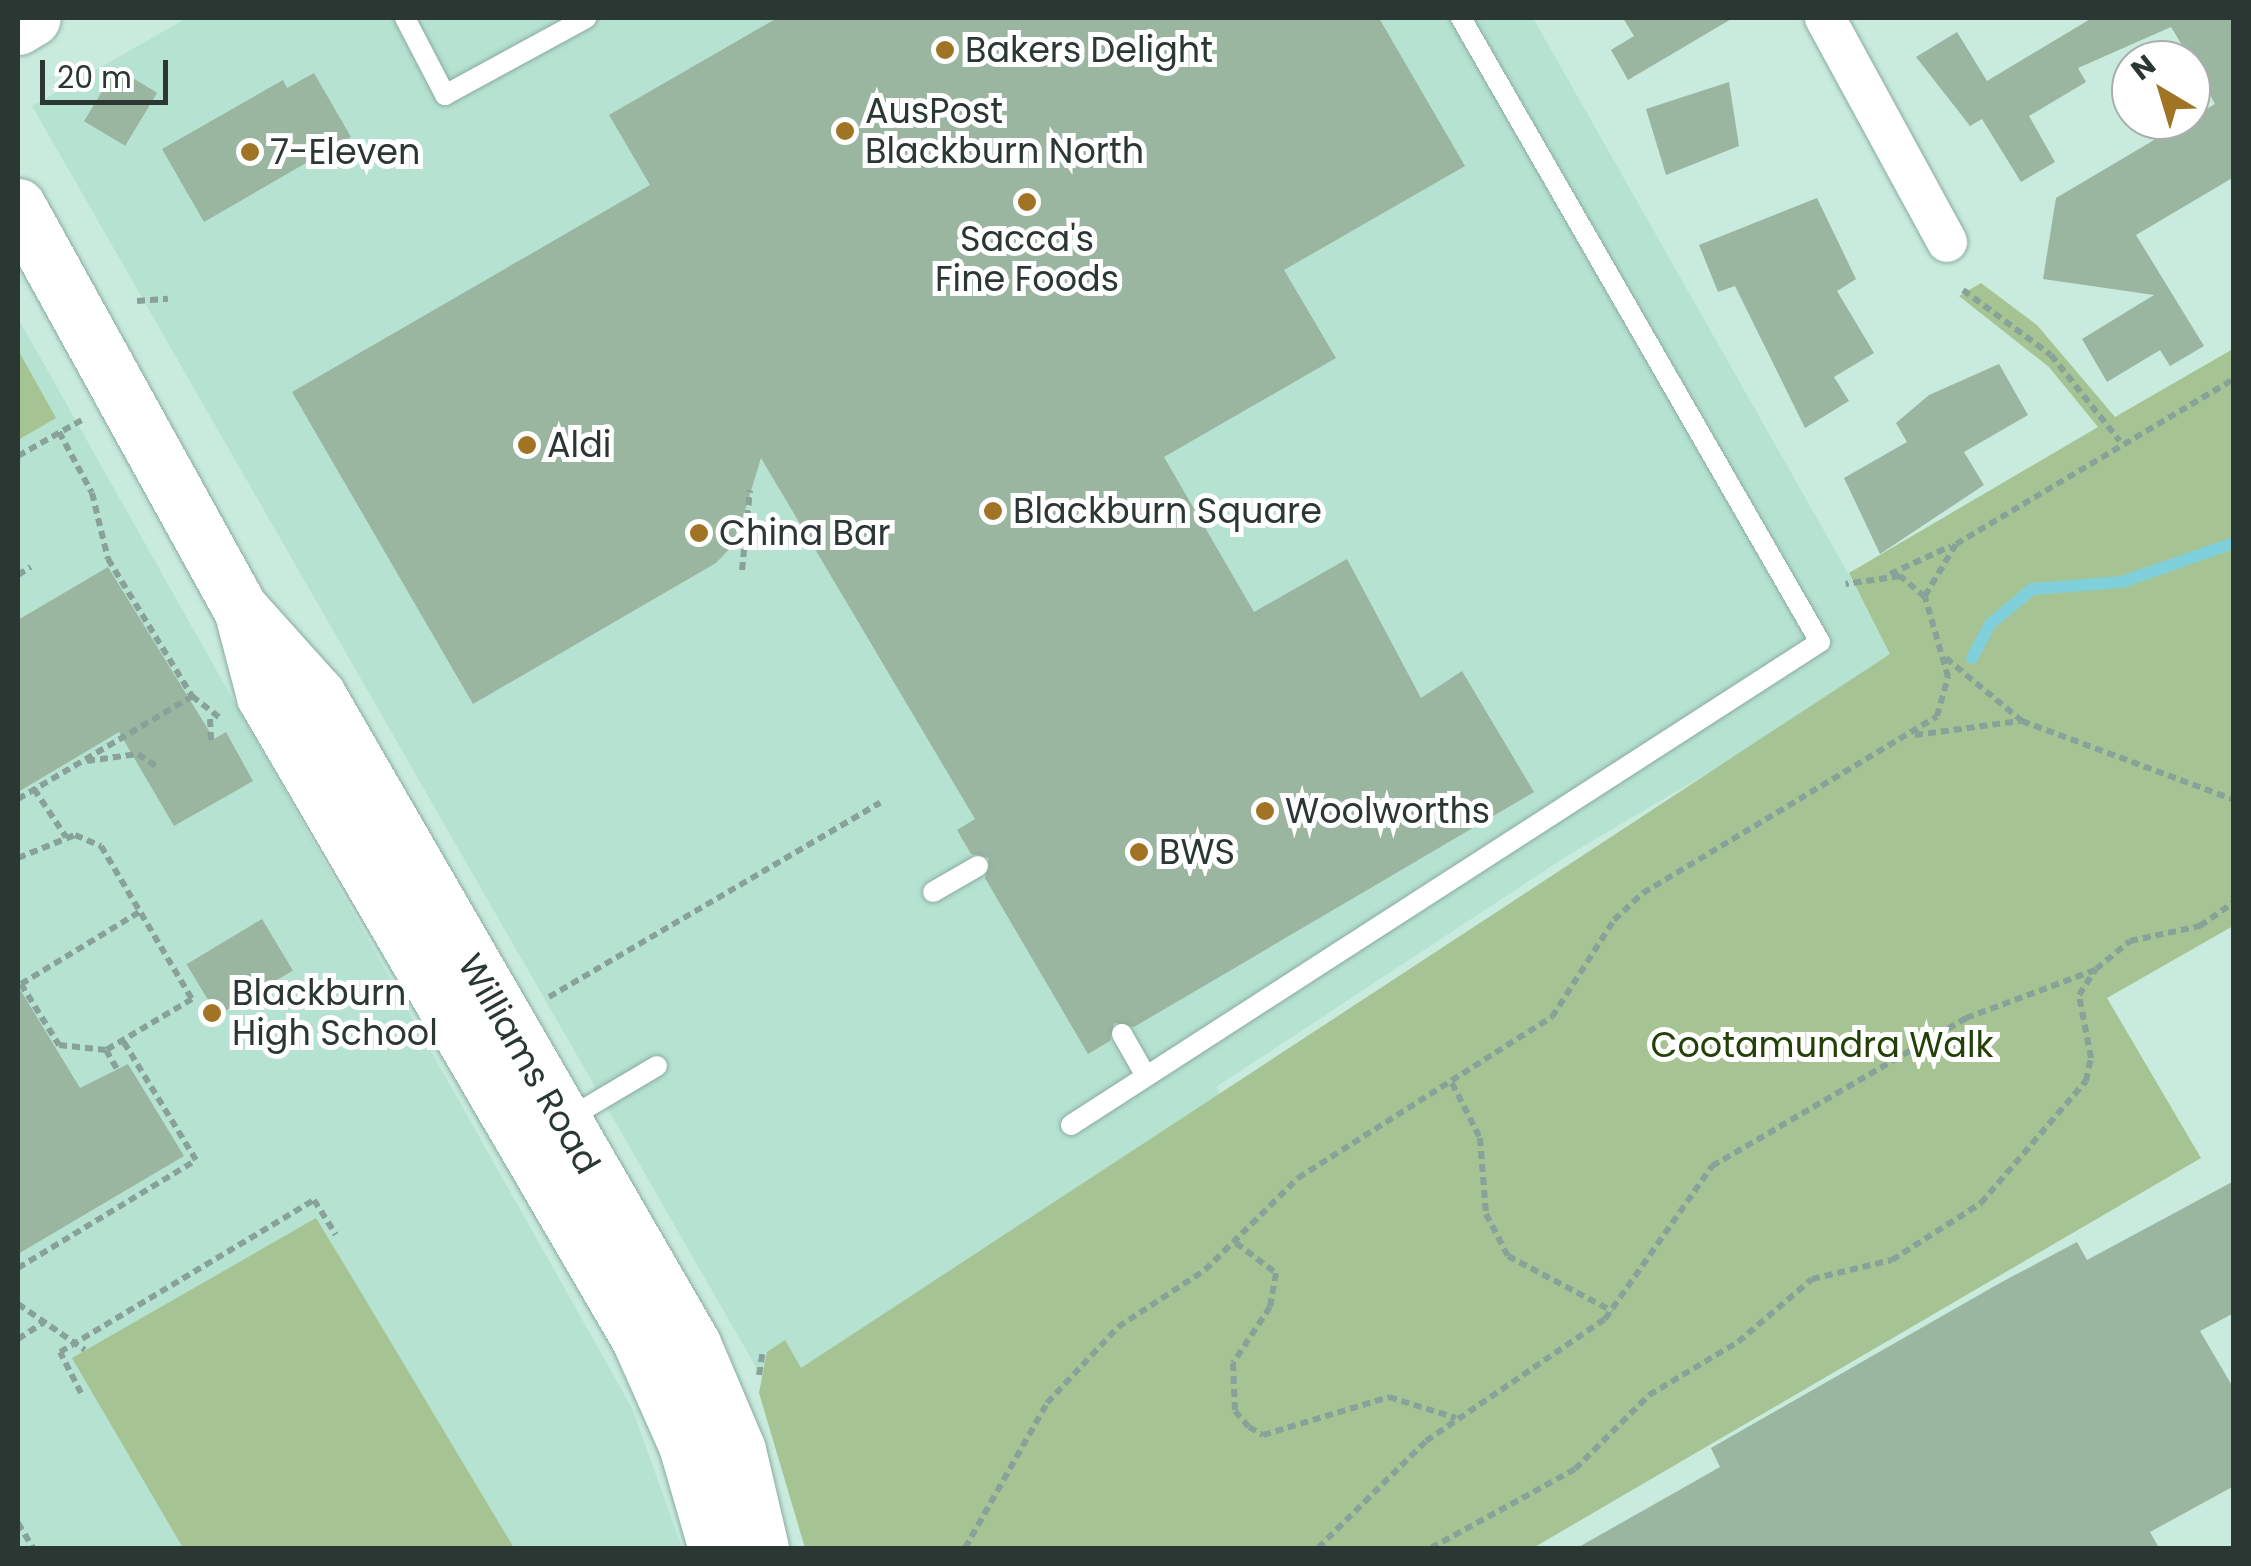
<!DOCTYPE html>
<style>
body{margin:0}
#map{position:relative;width:2251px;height:1566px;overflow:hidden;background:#c8ebde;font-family:Poppins,sans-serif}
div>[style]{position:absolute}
.built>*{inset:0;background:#b6e2d2}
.green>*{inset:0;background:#a6c393}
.stream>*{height:12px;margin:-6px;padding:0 6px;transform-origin:6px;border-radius:6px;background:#80d0db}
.building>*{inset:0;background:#9ab5a0;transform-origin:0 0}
.path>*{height:6px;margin-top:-3px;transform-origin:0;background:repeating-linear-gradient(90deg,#88a299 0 8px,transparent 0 13px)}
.roads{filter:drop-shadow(0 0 2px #8aab9f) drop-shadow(0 0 2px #8aab9f)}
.lane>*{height:20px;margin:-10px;padding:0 10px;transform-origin:10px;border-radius:10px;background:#fff}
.street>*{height:40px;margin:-20px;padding:0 20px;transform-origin:20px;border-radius:20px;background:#fff}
.secondary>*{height:55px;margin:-27.5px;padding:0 27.5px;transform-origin:27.5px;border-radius:27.5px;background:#fff}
.dots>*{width:28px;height:28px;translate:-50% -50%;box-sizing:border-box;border:5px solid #fff;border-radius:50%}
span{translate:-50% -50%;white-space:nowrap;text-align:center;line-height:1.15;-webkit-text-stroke:10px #fff;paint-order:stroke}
.poi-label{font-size:35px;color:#2a3732}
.left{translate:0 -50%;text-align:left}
.park-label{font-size:35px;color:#234007}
.street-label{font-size:35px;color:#2a3732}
.frame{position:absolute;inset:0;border:20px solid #2a3732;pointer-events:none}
.north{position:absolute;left:2111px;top:40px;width:100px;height:100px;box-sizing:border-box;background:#fff;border:2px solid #aaafad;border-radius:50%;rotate:322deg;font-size:28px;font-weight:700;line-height:40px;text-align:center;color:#2a3732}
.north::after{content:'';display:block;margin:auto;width:35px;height:45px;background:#a07424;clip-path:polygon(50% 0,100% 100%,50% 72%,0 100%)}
.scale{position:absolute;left:40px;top:60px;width:128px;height:45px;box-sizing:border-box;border:5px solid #2a3732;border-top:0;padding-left:12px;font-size:30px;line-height:35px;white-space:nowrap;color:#2a3732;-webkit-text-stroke:8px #fff;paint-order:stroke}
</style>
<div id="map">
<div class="built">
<div style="clip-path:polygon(187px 18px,1533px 18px,1898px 661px,1570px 854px,1216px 1087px,1227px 1104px,776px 1402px,32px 106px)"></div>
<div style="clip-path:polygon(18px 318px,632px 1408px,682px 1548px,18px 1548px)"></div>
</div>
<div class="green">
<div style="clip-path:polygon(1981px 283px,2037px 325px,2115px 417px,2233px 349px,2233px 926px,2107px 998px,2201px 1158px,1533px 1548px,805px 1548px,759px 1393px,767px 1352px,785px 1340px,801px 1368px,1890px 654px,1849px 573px,2098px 427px,2049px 367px,1959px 296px)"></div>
<div style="clip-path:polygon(18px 350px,56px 418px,18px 440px)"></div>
<div style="clip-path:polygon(316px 1218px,350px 1274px,514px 1548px,183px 1548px,72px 1358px)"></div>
</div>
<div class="stream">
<div style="left:1972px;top:658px;width:38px;rotate:-62deg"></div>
<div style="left:1990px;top:624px;width:55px;rotate:-39.8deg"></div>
<div style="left:2032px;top:589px;width:90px;rotate:-4.4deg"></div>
<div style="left:2122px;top:582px;width:119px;rotate:-19.2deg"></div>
</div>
<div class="building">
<div style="clip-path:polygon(777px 18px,1379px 18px,1465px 166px,1284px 270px,1336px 358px,1164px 457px,1254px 612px,1347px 559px,1421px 698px,1462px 671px,1534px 792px,1134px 1027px,1114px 1023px,1110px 1041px,1088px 1054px,985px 878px,989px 858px,971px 854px,957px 830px,975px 819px,761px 458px,735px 543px,716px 563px,473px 704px,292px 392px,650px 185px,609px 115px)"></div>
<div style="clip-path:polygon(1623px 18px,1733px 18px,1628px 80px,1611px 50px,1634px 36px)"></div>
<div style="clip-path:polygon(2092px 18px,2234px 18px,2234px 177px,2136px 235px,2204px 346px,2170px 366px,2160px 350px,2107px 382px,2082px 339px,2154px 295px,2043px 279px,2056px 198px,2215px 104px,2191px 60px,2171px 27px,2078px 68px,2086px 82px,2029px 116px,2055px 162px,2021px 182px,1982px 119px,1970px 126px,1916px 57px,1957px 32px,1987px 81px)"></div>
<div style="left:116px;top:68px;width:48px;height:62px;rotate:31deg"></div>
<div style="clip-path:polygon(314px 73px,351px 137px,204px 222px,162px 149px,283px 80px,287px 88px)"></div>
<div style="clip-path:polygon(1729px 82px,1739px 146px,1666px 175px,1646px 109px)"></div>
<div style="clip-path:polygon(1817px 198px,1856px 279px,1837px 291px,1874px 353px,1834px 377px,1849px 401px,1805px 428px,1735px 286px,1718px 292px,1699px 245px)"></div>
<div style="clip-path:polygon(1999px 364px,2028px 415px,1964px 452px,1984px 485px,1880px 554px,1844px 478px,1907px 442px,1896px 423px,1929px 395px)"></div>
<div style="clip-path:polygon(108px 567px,214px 739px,226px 732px,253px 781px,174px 826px,119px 732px,18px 792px,18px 620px)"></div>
<div style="left:262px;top:919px;width:60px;height:88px;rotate:59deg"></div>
<div style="clip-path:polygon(18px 986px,80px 1088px,128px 1064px,184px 1156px,18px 1254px)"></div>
<div style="clip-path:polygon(2234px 1181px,2234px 1313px,2200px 1331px,2234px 1389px,2234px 1486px,2150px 1532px,2159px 1548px,1577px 1548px,1720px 1467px,1711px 1448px,2000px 1283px,2077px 1242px,2087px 1260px)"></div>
</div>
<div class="path">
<div style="left:1963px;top:290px;width:109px;rotate:36.5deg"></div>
<div style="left:2051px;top:355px;width:110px;rotate:51.3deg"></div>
<div style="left:137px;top:301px;width:31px;rotate:-4deg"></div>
<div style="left:59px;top:432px;width:69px;rotate:61.6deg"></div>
<div style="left:92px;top:493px;width:68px;rotate:76.4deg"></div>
<div style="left:108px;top:559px;width:161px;rotate:58.5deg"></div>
<div style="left:192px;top:696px;width:37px;rotate:38deg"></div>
<div style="left:18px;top:456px;width:73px;rotate:-29.4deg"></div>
<div style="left:742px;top:570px;width:80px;rotate:-84.3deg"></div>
<div style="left:1890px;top:574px;width:67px;rotate:-24.7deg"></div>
<div style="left:18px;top:575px;width:15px;rotate:-32deg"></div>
<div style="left:1925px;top:596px;width:61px;rotate:-59.2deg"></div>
<div style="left:1956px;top:544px;width:323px;rotate:-30.7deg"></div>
<div style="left:1946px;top:658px;width:99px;rotate:39.7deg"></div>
<div style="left:2022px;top:721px;width:226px;rotate:20.4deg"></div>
<div style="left:210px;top:719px;width:21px;rotate:87deg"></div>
<div style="left:1915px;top:735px;width:106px;rotate:-7.6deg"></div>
<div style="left:87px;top:761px;width:51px;rotate:-7.8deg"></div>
<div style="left:138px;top:754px;width:25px;rotate:34deg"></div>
<div style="left:34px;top:789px;width:58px;rotate:56.3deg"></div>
<div style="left:18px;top:799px;width:207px;rotate:-30.5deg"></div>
<div style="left:18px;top:858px;width:61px;rotate:-22deg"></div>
<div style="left:75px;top:835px;width:28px;rotate:23deg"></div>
<div style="left:101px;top:846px;width:178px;rotate:59.3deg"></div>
<div style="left:192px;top:999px;width:100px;rotate:149.3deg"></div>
<div style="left:106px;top:1050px;width:22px;rotate:60deg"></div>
<div style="left:21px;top:984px;width:140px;rotate:-31.3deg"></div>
<div style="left:21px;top:984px;width:72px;rotate:58.1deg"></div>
<div style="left:59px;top:1045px;width:47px;rotate:6.1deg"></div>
<div style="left:549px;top:997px;width:384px;rotate:-30.4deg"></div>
<div style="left:1452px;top:1083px;width:62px;rotate:63deg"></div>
<div style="left:1480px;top:1138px;width:76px;rotate:85.5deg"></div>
<div style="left:1486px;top:1214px;width:47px;rotate:62.4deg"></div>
<div style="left:1508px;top:1256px;width:118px;rotate:27.9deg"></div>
<div style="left:1236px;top:1243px;width:50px;rotate:36.9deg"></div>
<div style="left:1276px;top:1273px;width:35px;rotate:100deg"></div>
<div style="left:1270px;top:1307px;width:67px;rotate:123.5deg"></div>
<div style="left:1233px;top:1363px;width:48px;rotate:87.6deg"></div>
<div style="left:1235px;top:1411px;width:21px;rotate:49deg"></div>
<div style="left:1249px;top:1427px;width:16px;rotate:30deg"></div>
<div style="left:1263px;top:1435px;width:132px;rotate:-16.8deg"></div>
<div style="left:1389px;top:1397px;width:70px;rotate:17.4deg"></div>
<div style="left:18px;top:1268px;width:208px;rotate:-31.2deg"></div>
<div style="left:196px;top:1160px;width:140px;rotate:-121.5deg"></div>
<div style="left:18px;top:1304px;width:81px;rotate:34.5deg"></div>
<div style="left:18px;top:1339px;width:31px;rotate:-33deg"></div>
<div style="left:759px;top:1375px;width:25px;rotate:-81deg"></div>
<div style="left:81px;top:1393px;width:46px;rotate:-117.1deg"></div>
<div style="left:60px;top:1352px;width:296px;rotate:-30.9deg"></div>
<div style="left:314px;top:1200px;width:41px;rotate:57.8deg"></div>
<div style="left:18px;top:1523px;width:29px;rotate:59deg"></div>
<div style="left:965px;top:1548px;width:167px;rotate:-60.5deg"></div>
<div style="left:1047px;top:1403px;width:104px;rotate:-46.9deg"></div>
<div style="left:1118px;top:1327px;width:104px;rotate:-33.2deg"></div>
<div style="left:1205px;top:1270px;width:131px;rotate:-44.7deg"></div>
<div style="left:1298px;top:1178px;width:301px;rotate:-32.4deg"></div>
<div style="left:1552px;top:1017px;width:115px;rotate:-57.4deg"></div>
<div style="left:1614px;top:920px;width:40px;rotate:-43deg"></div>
<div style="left:1643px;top:893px;width:343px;rotate:-31deg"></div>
<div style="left:1937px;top:716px;width:41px;rotate:-74.2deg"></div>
<div style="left:1948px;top:677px;width:83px;rotate:-106deg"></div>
<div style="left:1925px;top:597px;width:33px;rotate:-140deg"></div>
<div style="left:1900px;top:576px;width:55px;rotate:171.6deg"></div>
<div style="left:1318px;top:1548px;width:152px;rotate:-44.7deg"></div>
<div style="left:1426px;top:1441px;width:217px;rotate:-34.3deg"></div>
<div style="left:1605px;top:1319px;width:187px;rotate:-55deg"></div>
<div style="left:1712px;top:1166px;width:294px;rotate:-30.2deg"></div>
<div style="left:1966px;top:1018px;width:138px;rotate:-20.4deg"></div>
<div style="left:1431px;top:1548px;width:164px;rotate:-28.7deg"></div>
<div style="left:1575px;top:1469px;width:105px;rotate:-45deg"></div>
<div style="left:1649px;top:1395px;width:104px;rotate:-30.8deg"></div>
<div style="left:1738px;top:1342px;width:97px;rotate:-40.4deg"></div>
<div style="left:1812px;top:1279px;width:82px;rotate:-13.4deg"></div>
<div style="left:1892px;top:1260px;width:106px;rotate:-32.6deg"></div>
<div style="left:1981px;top:1203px;width:161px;rotate:-49.3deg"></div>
<div style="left:2086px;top:1081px;width:24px;rotate:-78deg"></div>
<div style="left:2091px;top:1058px;width:64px;rotate:-100.8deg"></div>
<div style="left:2079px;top:995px;width:31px;rotate:-57deg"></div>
<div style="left:2096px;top:969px;width:44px;rotate:-39.5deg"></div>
<div style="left:2130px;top:941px;width:72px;rotate:-12.1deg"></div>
<div style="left:2200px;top:926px;width:42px;rotate:-35.2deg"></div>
</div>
<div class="roads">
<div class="lane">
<div style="left:405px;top:18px;width:87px;rotate:62.5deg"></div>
<div style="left:445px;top:95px;width:161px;rotate:-28.6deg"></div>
<div style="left:933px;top:892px;width:52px;rotate:-30deg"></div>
<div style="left:1122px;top:1034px;width:48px;rotate:60.3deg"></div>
<div style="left:564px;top:1121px;width:108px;rotate:-30.6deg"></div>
<div style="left:1071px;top:1125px;width:891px;rotate:-32.82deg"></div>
<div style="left:1820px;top:642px;width:720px;rotate:-119.91deg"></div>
</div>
<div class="street">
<div style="left:1825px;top:18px;width:255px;rotate:61.4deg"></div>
</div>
<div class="secondary">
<div style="left:18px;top:27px;width:17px;rotate:-31deg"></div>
<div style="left:18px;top:206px;width:459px;rotate:61.1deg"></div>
<div style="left:240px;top:608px;width:117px;rotate:48.1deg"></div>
<div style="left:318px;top:695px;width:750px;rotate:59.98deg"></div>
<div style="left:693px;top:1344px;width:115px;rotate:67deg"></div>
<div style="left:738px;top:1450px;width:101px;rotate:76.8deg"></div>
<div style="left:244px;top:620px;width:79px;rotate:75.3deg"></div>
<div style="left:264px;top:696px;width:744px;rotate:59.75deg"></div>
<div style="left:639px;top:1339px;width:116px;rotate:66.1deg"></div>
<div style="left:686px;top:1445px;width:107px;rotate:73.8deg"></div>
</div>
</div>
<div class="dots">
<div style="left:945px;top:50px;background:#a07424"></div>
<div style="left:845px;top:131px;background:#a07424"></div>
<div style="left:250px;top:152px;background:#a07424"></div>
<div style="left:1027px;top:202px;background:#a07424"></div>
<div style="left:527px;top:445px;background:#a07424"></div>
<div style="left:993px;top:511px;background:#a07424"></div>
<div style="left:699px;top:533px;background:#a07424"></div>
<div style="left:1265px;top:811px;background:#a07424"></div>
<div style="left:1139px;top:852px;background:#a07424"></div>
<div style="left:212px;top:1013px;background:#a07424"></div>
</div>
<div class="poi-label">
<span class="left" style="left:965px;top:50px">Bakers Delight</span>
<span class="left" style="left:865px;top:131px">AusPost<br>Blackburn North</span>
<span class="left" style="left:270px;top:152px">7-Eleven</span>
<span style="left:1027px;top:259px">Sacca's<br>Fine Foods</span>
<span class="left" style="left:547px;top:445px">Aldi</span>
<span class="left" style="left:1013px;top:511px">Blackburn Square</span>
<span class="left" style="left:719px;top:533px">China Bar</span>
<span class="left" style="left:1285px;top:811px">Woolworths</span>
<span class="left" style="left:1159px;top:852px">BWS</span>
<span class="left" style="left:232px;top:1013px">Blackburn<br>High School</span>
</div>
<div class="park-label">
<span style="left:1822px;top:1045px">Cootamundra Walk</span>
</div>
<div class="street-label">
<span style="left:529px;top:1064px;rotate:60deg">Williams Road</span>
</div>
<div class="frame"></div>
<div class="north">N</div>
<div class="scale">20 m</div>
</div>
